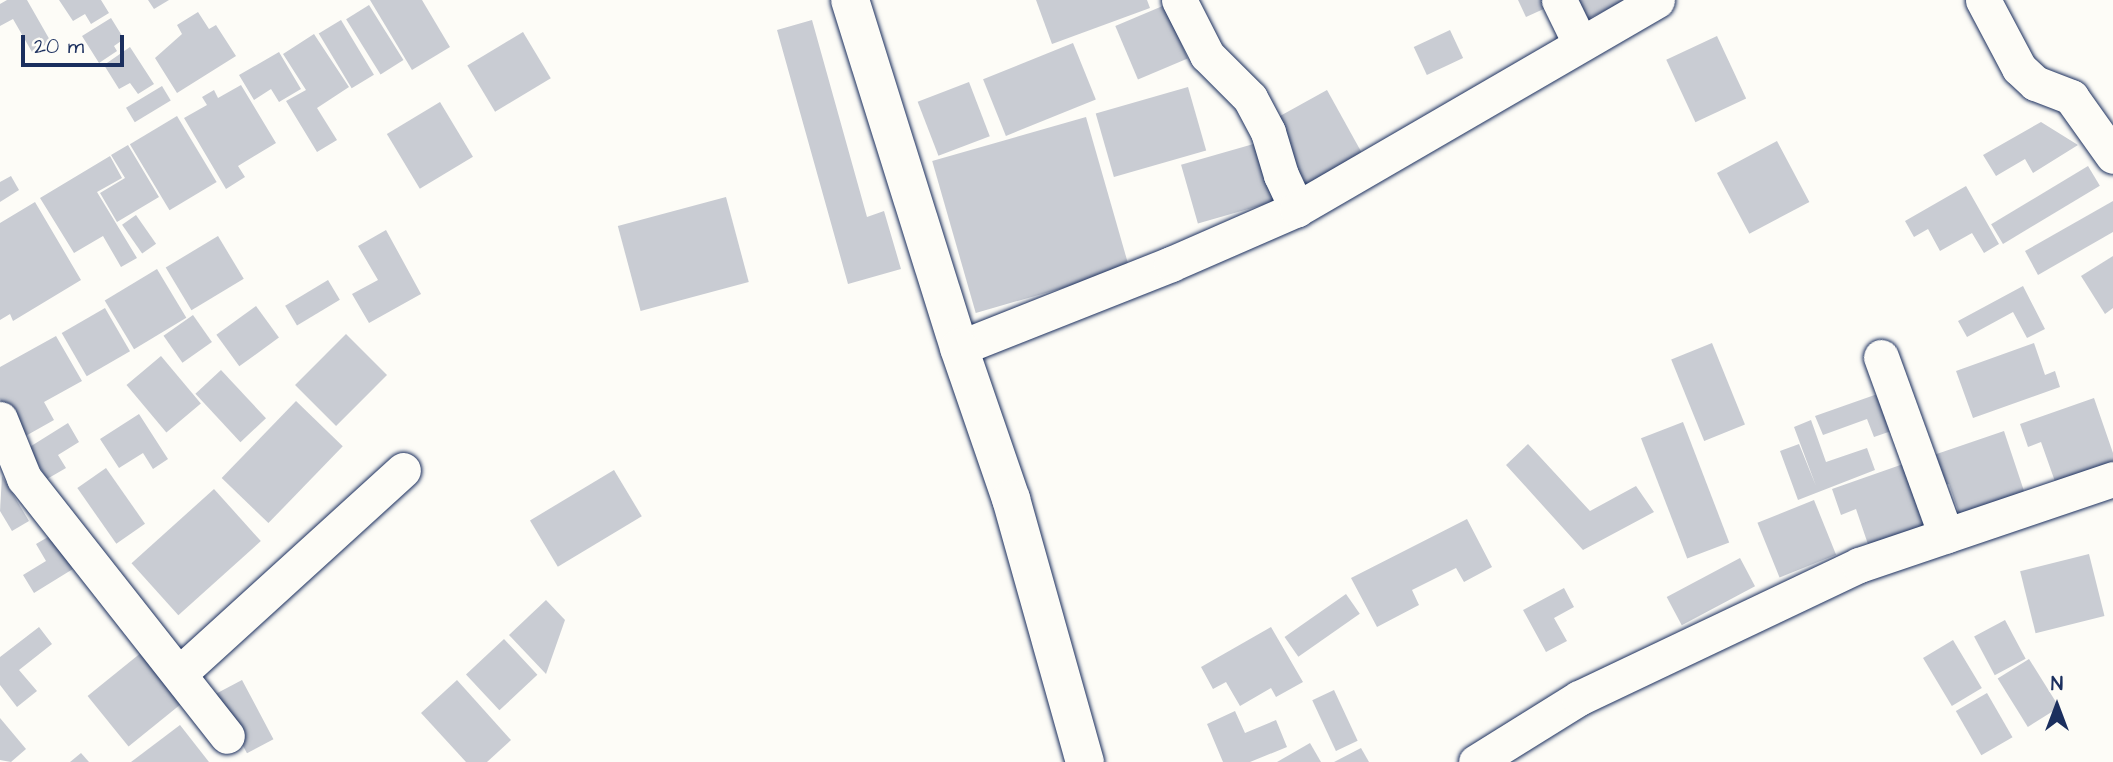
<!DOCTYPE html>
<style>
body{margin:0}
#map{position:relative;width:2113px;height:762px;overflow:hidden;background:#fdfcf7;font-family:"Architects Daughter",sans-serif}
div>[style]{position:absolute}
.building>*{inset:0;background:#c9ccd3;transform-origin:0 0}
.roads{filter:drop-shadow(0 0 2px #1b2f5e) drop-shadow(0 0 2px #1b2f5e)}
.street>*{height:35px;margin:-17.5px;padding:0 17.5px;transform-origin:17.5px;border-radius:17.5px;background:#fdfcf7}
.secondary>*{height:38px;margin:-19px;padding:0 19px;transform-origin:19px;border-radius:19px;background:#fdfcf7}
span{translate:-50% -50%;white-space:nowrap;text-align:center;line-height:1.15;-webkit-text-stroke:5px #fdfcf7;paint-order:stroke}
.north{position:absolute;left:2022px;top:671px;width:70px;height:70px;-webkit-text-stroke:5px #fdfcf7;paint-order:stroke;rotate:0deg;font-size:19px;font-weight:700;line-height:28px;text-align:center;color:#1b2f5e}
.north::after{content:'';display:block;margin:auto;width:24px;height:32px;background:#1b2f5e;clip-path:polygon(50% 0,100% 100%,50% 72%,0 100%)}
.scale{position:absolute;left:21px;top:35px;width:103px;height:32px;box-sizing:border-box;border:4px solid #1b2f5e;border-top:0;padding-left:9px;font-size:21px;line-height:24px;white-space:nowrap;color:#1b2f5e;-webkit-text-stroke:5px #fdfcf7;paint-order:stroke}
</style>
<div id="map">
<div class="building">
<div style="clip-path:polygon(7px 0,27px 0,51px 42px,32px 52px,13px 19px,0 26px,0 4px)"></div>
<div style="clip-path:polygon(59px 0,101px 0,109px 13px,91px 24px,85px 14px,73px 21px)"></div>
<div style="clip-path:polygon(148px 0,169px 0,154px 9px)"></div>
<div style="clip-path:polygon(370px 0,422px 0,450px 47px,412px 70px)"></div>
<div style="clip-path:polygon(1036px 0,1147px 0,1150px 8px,1052px 44px)"></div>
<div style="clip-path:polygon(1518px 0,1545px 0,1548px 7px,1526px 17px)"></div>
<div style="clip-path:polygon(1568px 0,1626px 0,1580px 23px)"></div>
<div style="left:369px;top:5px;width:65px;height:27px;rotate:58deg"></div>
<div style="left:1165px;top:5px;width:58px;height:54px;rotate:67deg"></div>
<div style="clip-path:polygon(198px 12px,209px 29px,216px 25px,236px 56px,177px 93px,155px 58px,182px 34px,177px 25px)"></div>
<div style="clip-path:polygon(111px 18px,124px 39px,114px 46px,117px 51px,99px 63px,82px 36px)"></div>
<div style="left:341px;top:20px;width:64px;height:26px;rotate:59deg"></div>
<div style="clip-path:polygon(812px 20px,867px 217px,884px 211px,901px 269px,848px 284px,777px 30px)"></div>
<div style="left:1450px;top:30px;width:31px;height:40px;rotate:65deg"></div>
<div style="left:523px;top:32px;width:54px;height:65px;rotate:59deg"></div>
<div style="clip-path:polygon(314px 34px,349px 87px,317px 108px,337px 140px,317px 152px,286px 101px,306px 90px,283px 54px)"></div>
<div style="left:1717px;top:36px;width:69px;height:56px;rotate:65deg"></div>
<div style="left:1073px;top:43px;width:61px;height:97px;rotate:68deg"></div>
<div style="clip-path:polygon(130px 47px,154px 84px,138px 94px,130px 83px,119px 89px,104px 65px)"></div>
<div style="clip-path:polygon(279px 52px,301px 89px,279px 102px,271px 89px,254px 100px,239px 75px)"></div>
<div style="left:969px;top:82px;width:58px;height:55px;rotate:69deg"></div>
<div style="clip-path:polygon(241px 85px,276px 143px,238px 166px,245px 177px,226px 189px,184px 118px,207px 105px,202px 97px,214px 90px,218px 98px)"></div>
<div style="left:162px;top:86px;width:17px;height:42px;rotate:59deg"></div>
<div style="left:1188px;top:87px;width:66px;height:96px;rotate:74deg"></div>
<div style="left:1327px;top:90px;width:76px;height:64px;rotate:61deg"></div>
<div style="left:440px;top:102px;width:64px;height:62px;rotate:59deg"></div>
<div style="left:177px;top:116px;width:77px;height:55px;rotate:59deg"></div>
<div style="left:1086px;top:117px;width:158px;height:160px;rotate:74deg"></div>
<div style="clip-path:polygon(2041px 122px,2078px 145px,2033px 173px,2025px 159px,1996px 176px,1983px 155px)"></div>
<div style="left:1777px;top:141px;width:69px;height:68px;rotate:62deg"></div>
<div style="left:1257px;top:143px;width:61px;height:79px;rotate:74deg"></div>
<div style="clip-path:polygon(128px 145px,159px 197px,117px 222px,100px 193px,125px 178px,111px 155px)"></div>
<div style="clip-path:polygon(110px 156px,122px 178px,97px 192px,137px 258px,121px 267px,103px 236px,74px 253px,40px 198px)"></div>
<div style="left:2088px;top:166px;width:23px;height:113px;rotate:59deg"></div>
<div style="clip-path:polygon(11px 176px,19px 190px,0 202px,0 182px)"></div>
<div style="clip-path:polygon(1966px 186px,1999px 244px,1984px 253px,1972px 233px,1940px 251px,1928px 229px,1914px 237px,1905px 221px)"></div>
<div style="left:726px;top:197px;width:88px;height:112px;rotate:75deg"></div>
<div style="clip-path:polygon(2113px 201px,2113px 232px,2038px 275px,2025px 251px)"></div>
<div style="clip-path:polygon(35px 202px,81px 280px,13px 321px,10px 314px,0 320px,0 223px)"></div>
<div style="left:136px;top:215px;width:35px;height:17px;rotate:55deg"></div>
<div style="clip-path:polygon(386px 230px,421px 294px,369px 323px,352px 294px,378px 280px,358px 246px)"></div>
<div style="left:218px;top:236px;width:50px;height:61px;rotate:59deg"></div>
<div style="clip-path:polygon(2113px 256px,2113px 308px,2105px 314px,2081px 276px)"></div>
<div style="left:157px;top:269px;width:57px;height:61px;rotate:59deg"></div>
<div style="left:328px;top:280px;width:23px;height:50px;rotate:59deg"></div>
<div style="clip-path:polygon(2023px 286px,2045px 329px,2027px 338px,2013px 312px,1967px 337px,1958px 321px)"></div>
<div style="left:256px;top:306px;width:39px;height:49px;rotate:54deg"></div>
<div style="left:105px;top:308px;width:50px;height:50px;rotate:60deg"></div>
<div style="left:193px;top:315px;width:33px;height:36px;rotate:55deg"></div>
<div style="left:346px;top:334px;width:58px;height:72px;rotate:45deg"></div>
<div style="clip-path:polygon(56px 336px,82px 381px,44px 402px,54px 420px,22px 438px,0 399px,0 367px)"></div>
<div style="left:1712px;top:343px;width:88px;height:44px;rotate:68deg"></div>
<div style="clip-path:polygon(2034px 343px,2045px 375px,2055px 371px,2060px 387px,1973px 418px,1956px 371px)"></div>
<div style="left:161px;top:356px;width:62px;height:45px;rotate:50deg"></div>
<div style="left:221px;top:370px;width:66px;height:35px;rotate:47deg"></div>
<div style="clip-path:polygon(1886px 391px,1900px 428px,1874px 437px,1867px 419px,1823px 435px,1815px 416px)"></div>
<div style="clip-path:polygon(2094px 398px,2113px 453px,2113px 472px,2058px 490px,2041px 442px,2028px 447px,2020px 424px)"></div>
<div style="left:296px;top:401px;width:65px;height:107px;rotate:44deg"></div>
<div style="clip-path:polygon(139px 414px,168px 459px,153px 469px,143px 453px,119px 468px,100px 439px)"></div>
<div style="clip-path:polygon(1811px 420px,1826px 462px,1867px 448px,1875px 470px,1798px 500px,1780px 451px,1799px 444px,1816px 486px,1794px 427px)"></div>
<div style="left:1683px;top:422px;width:129px;height:45px;rotate:69deg"></div>
<div style="clip-path:polygon(68px 423px,79px 442px,58px 455px,66px 468px,47px 479px,28px 448px)"></div>
<div style="clip-path:polygon(2004px 431px,2028px 503px,1963px 525px,1949px 484px,1932px 489px,1922px 459px)"></div>
<div style="clip-path:polygon(1528px 444px,1590px 511px,1636px 486px,1654px 512px,1583px 550px,1506px 465px)"></div>
<div style="clip-path:polygon(1909px 462px,1934px 534px,1872px 556px,1856px 509px,1841px 515px,1832px 489px)"></div>
<div style="left:106px;top:468px;width:68px;height:35px;rotate:55deg"></div>
<div style="left:614px;top:470px;width:54px;height:98px;rotate:59deg"></div>
<div style="clip-path:polygon(2px 476px,29px 521px,12px 531px,0 511px)"></div>
<div style="left:214px;top:489px;width:70px;height:111px;rotate:48deg"></div>
<div style="left:1814px;top:500px;width:59px;height:61px;rotate:68deg"></div>
<div style="clip-path:polygon(1467px 519px,1492px 567px,1464px 582px,1456px 568px,1412px 590px,1419px 605px,1377px 627px,1351px 578px)"></div>
<div style="clip-path:polygon(60px 530px,81px 564px,34px 593px,23px 575px,46px 561px,36px 544px)"></div>
<div style="left:2089px;top:554px;width:64px;height:71px;rotate:76deg"></div>
<div style="left:1740px;top:558px;width:32px;height:83px;rotate:62deg"></div>
<div style="clip-path:polygon(1564px 588px,1574px 607px,1554px 618px,1567px 641px,1546px 652px,1523px 610px)"></div>
<div style="left:1346px;top:594px;width:24px;height:75px;rotate:55deg"></div>
<div style="clip-path:polygon(546px 600px,565px 620px,546px 674px,509px 635px)"></div>
<div style="left:2005px;top:620px;width:44px;height:35px;rotate:62deg"></div>
<div style="clip-path:polygon(39px 627px,52px 644px,19px 670px,37px 691px,17px 707px,0 685px,0 657px)"></div>
<div style="clip-path:polygon(1271px 627px,1303px 682px,1276px 697px,1271px 688px,1240px 706px,1226px 682px,1213px 689px,1201px 667px)"></div>
<div style="left:504px;top:639px;width:49px;height:52px;rotate:47deg"></div>
<div style="left:1953px;top:640px;width:56px;height:35px;rotate:59deg"></div>
<div style="left:142px;top:652px;width:65px;height:70px;rotate:51deg"></div>
<div style="left:2029px;top:659px;width:57px;height:37px;rotate:58deg"></div>
<div style="left:242px;top:680px;width:67px;height:30px;rotate:62deg"></div>
<div style="clip-path:polygon(457px 680px,511px 740px,487px 762px,466px 762px,421px 713px)"></div>
<div style="left:1334px;top:690px;width:56px;height:24px;rotate:65deg"></div>
<div style="left:1987px;top:693px;width:51px;height:36px;rotate:60deg"></div>
<div style="clip-path:polygon(1235px 711px,1245px 733px,1276px 720px,1287px 747px,1250px 762px,1223px 762px,1207px 724px)"></div>
<div style="clip-path:polygon(0 718px,26px 749px,11px 762px,0 760px)"></div>
<div style="clip-path:polygon(180px 725px,209px 762px,131px 762px)"></div>
<div style="clip-path:polygon(1310px 743px,1321px 762px,1277px 762px)"></div>
<div style="clip-path:polygon(1361px 748px,1369px 762px,1334px 762px)"></div>
<div style="clip-path:polygon(81px 753px,89px 762px,70px 762px)"></div>
</div>
<div class="roads">
<div class="street">
<div style="left:1179px;top:0;width:62px;rotate:63deg"></div>
<div style="left:1207px;top:55px;width:61px;rotate:45deg"></div>
<div style="left:1250px;top:98px;width:38px;rotate:62deg"></div>
<div style="left:1268px;top:132px;width:45px;rotate:73.2deg"></div>
<div style="left:1281px;top:175px;width:38px;rotate:65deg"></div>
<div style="left:1559px;top:0;width:46px;rotate:64deg"></div>
<div style="left:1983px;top:0;width:77px;rotate:62.1deg"></div>
<div style="left:2019px;top:68px;width:22px;rotate:43deg"></div>
<div style="left:2035px;top:83px;width:39px;rotate:21deg"></div>
<div style="left:2071px;top:97px;width:72px;rotate:54.6deg"></div>
<div style="left:959px;top:348px;width:228px;rotate:-21.6deg"></div>
<div style="left:1171px;top:264px;width:137px;rotate:-23.6deg"></div>
<div style="left:1297px;top:209px;width:416px;rotate:-30.1deg"></div>
<div style="left:1881px;top:357px;width:190px;rotate:70deg"></div>
<div style="left:0;top:419px;width:64px;rotate:67.9deg"></div>
<div style="left:24px;top:478px;width:328px;rotate:51.8deg"></div>
<div style="left:181px;top:672px;width:300px;rotate:-42.3deg"></div>
<div style="left:1476px;top:762px;width:121px;rotate:-31.9deg"></div>
<div style="left:1579px;top:698px;width:310px;rotate:-25.4deg"></div>
<div style="left:1859px;top:565px;width:268px;rotate:-18.7deg"></div>
</div>
<div class="secondary">
<div style="left:850px;top:0;width:365px;rotate:72.6deg"></div>
<div style="left:959px;top:348px;width:160px;rotate:71deg"></div>
<div style="left:1011px;top:499px;width:273px;rotate:74.3deg"></div>
</div>
</div>
<div class="north">N</div>
<div class="scale">20 m</div>
</div>
